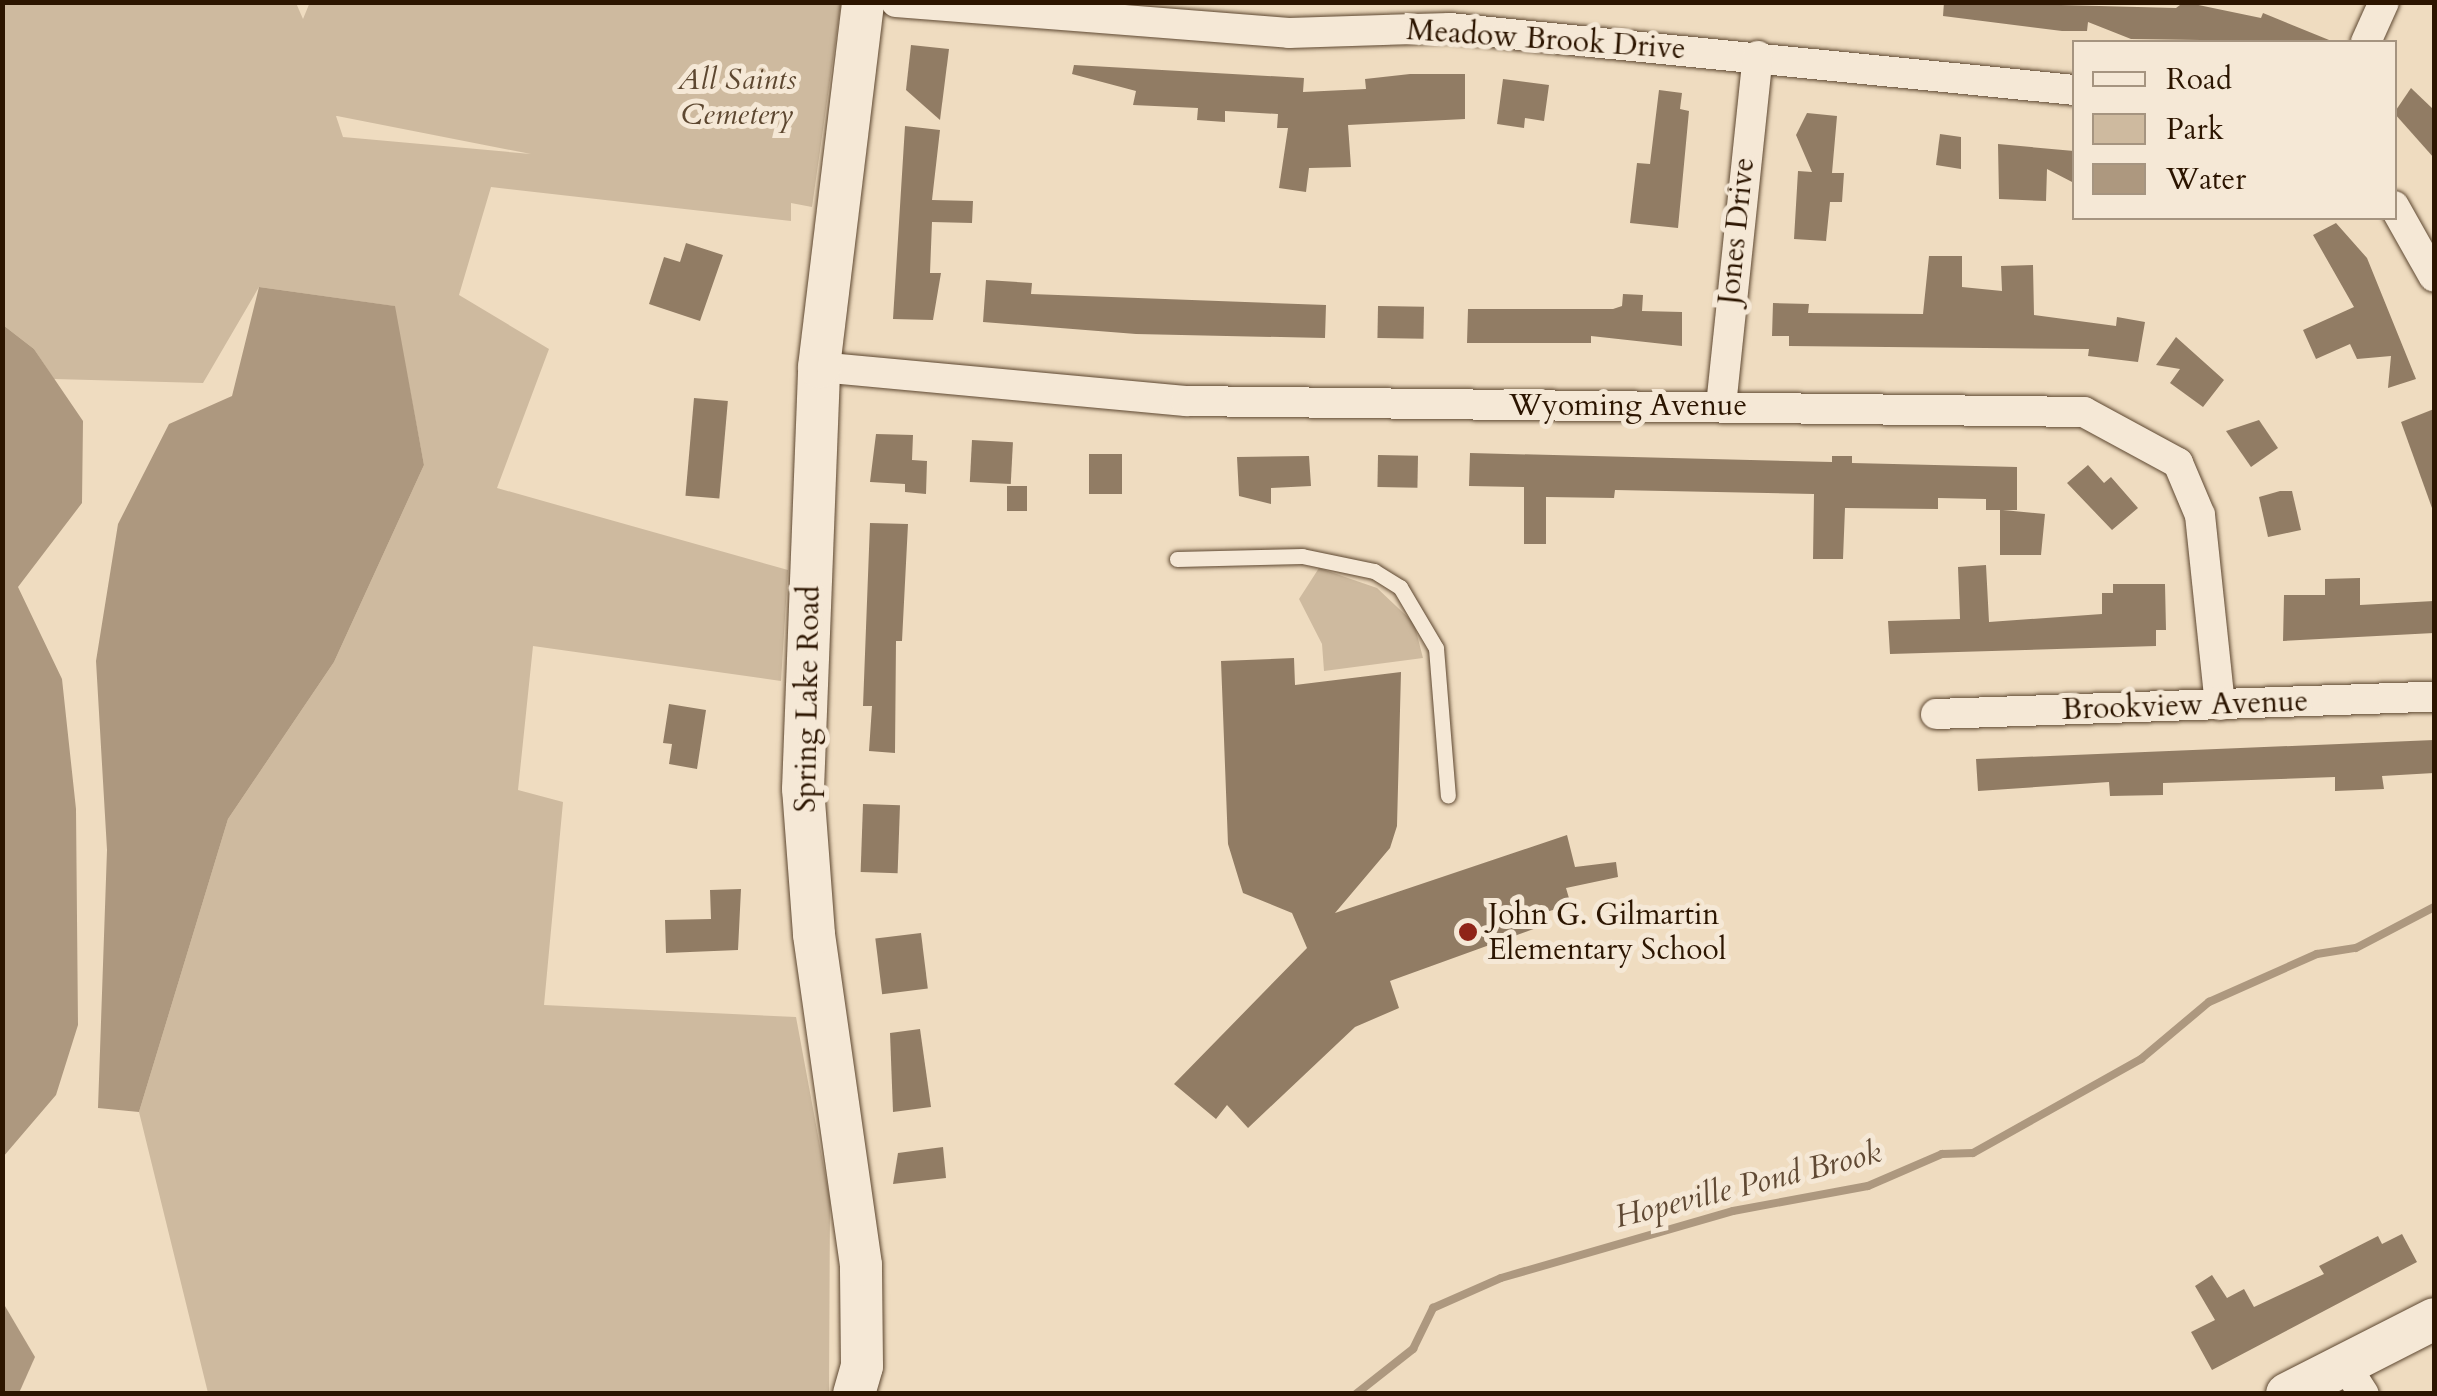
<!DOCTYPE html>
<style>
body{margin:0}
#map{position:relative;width:2437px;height:1396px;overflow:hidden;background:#efdcc0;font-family:Cardo,serif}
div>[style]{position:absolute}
.green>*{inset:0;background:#ceba9f}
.water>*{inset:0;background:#ad987f}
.stream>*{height:8px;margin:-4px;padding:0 4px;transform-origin:4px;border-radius:4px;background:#ad987f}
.building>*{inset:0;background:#917c64;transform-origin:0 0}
.roads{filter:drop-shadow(0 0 2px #5d4730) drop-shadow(0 0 2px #5d4730)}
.lane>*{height:15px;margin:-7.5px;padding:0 7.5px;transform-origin:7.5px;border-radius:7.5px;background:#f5e8d6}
.street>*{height:30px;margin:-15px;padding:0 15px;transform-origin:15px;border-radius:15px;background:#f5e8d6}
.secondary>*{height:42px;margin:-21px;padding:0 21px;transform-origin:21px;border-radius:21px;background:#f5e8d6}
.dots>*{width:28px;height:28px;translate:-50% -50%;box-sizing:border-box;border:5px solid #f5e8d6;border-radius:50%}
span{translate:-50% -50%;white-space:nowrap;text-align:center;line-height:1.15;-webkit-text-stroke:10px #f5e8d6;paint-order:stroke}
.street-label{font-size:30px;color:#2c1500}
.park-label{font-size:30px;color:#5d4730;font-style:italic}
.poi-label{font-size:30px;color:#2c1500}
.left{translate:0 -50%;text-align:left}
.water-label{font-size:32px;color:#604933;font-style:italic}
.frame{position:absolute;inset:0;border:5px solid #2c1500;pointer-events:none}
.legend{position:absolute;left:2072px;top:40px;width:325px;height:180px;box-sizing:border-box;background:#f5e8d6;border:2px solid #a59480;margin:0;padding:12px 18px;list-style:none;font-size:30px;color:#2c1500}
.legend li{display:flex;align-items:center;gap:20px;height:50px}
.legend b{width:50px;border:2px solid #a59480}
</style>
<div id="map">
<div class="green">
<div style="clip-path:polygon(evenodd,310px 2px,841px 3px,812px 207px,791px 203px,791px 221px,491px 187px,459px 295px,549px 349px,497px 488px,788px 570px,781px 681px,533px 646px,518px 790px,563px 802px,544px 1005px,796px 1017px,830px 1200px,829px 1393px,208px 1393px,139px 1112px,228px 819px,334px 662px,424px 465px,394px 306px,259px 287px,203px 383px,54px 379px,34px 349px,3px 325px,2px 3px,296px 3px,303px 19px,310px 2px,336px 116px,337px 116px,531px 154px,343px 137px,336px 116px)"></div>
<div style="clip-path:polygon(1319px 568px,1377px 588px,1414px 623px,1423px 658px,1324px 671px,1322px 644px,1299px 599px)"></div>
</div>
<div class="water">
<div style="clip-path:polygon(259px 287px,395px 306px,424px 465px,334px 662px,228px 819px,139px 1112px,98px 1108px,107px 850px,96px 661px,118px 524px,169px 424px,232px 396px)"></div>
<div style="clip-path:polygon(3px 325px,34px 349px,83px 421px,82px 503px,18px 587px,62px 679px,76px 809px,78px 1025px,56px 1095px,3px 1157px)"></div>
<div style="clip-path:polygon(2px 1301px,35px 1357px,19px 1393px,3px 1393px)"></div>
</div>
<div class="stream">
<div style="left:1356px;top:1394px;width:73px;rotate:-38.3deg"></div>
<div style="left:1413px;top:1349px;width:46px;rotate:-64deg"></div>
<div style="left:1433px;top:1308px;width:74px;rotate:-23.8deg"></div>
<div style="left:1501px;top:1278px;width:241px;rotate:-16.1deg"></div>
<div style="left:1733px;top:1211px;width:137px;rotate:-10.5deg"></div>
<div style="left:1868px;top:1186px;width:81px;rotate:-23.4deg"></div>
<div style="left:1942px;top:1154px;width:31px;rotate:-2deg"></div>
<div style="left:1973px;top:1153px;width:193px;rotate:-29.2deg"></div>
<div style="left:2141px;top:1059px;width:89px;rotate:-40deg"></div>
<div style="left:2209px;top:1002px;width:118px;rotate:-24deg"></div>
<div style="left:2317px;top:954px;width:39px;rotate:-9deg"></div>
<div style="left:2356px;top:948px;width:88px;rotate:-27.7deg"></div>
</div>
<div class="building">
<div style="clip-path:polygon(1944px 2px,2176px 8px,2184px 2px,2261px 18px,2263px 13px,2334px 42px,2131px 39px,2088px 22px,2087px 31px,2062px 31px,1943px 16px)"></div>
<div style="clip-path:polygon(911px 45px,949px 49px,940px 120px,906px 90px)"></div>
<div style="clip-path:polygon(1074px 65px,1304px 78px,1303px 92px,1366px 89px,1365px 79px,1410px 74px,1465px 74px,1465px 119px,1348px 125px,1351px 167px,1309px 168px,1306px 192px,1279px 188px,1288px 128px,1277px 128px,1278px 114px,1225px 111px,1225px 122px,1197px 120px,1198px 108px,1133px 105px,1136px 91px,1072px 74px)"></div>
<div style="clip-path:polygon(1503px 79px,1549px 85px,1544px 121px,1525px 118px,1524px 128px,1497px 124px)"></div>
<div style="clip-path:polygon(2411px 88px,2434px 110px,2434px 158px,2394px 113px)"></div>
<div style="clip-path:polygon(1659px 90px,1682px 93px,1680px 109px,1689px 111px,1678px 228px,1630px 223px,1637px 163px,1650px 164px)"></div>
<div style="clip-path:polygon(1807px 113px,1837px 116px,1832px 173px,1844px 173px,1842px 202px,1830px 202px,1826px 241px,1794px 239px,1798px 171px,1812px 172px,1796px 135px)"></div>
<div style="clip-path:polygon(905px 126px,940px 130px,932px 200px,973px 201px,972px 223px,932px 222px,930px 273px,941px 273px,933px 320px,893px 319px)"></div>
<div style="clip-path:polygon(1940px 134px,1961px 137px,1961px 169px,1936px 165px)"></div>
<div style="clip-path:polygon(1998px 144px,2074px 151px,2074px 183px,2047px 169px,2046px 201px,1999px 199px)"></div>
<div style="clip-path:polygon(2336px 223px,2367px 258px,2416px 379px,2388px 388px,2391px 356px,2357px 359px,2350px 344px,2316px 359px,2303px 330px,2354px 307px,2313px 235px)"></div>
<div style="clip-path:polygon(686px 243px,723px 255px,700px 321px,649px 304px,664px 257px,680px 262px)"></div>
<div style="clip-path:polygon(1929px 256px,1962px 256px,1962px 287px,2002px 291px,2001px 266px,2033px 265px,2034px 315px,2116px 326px,2117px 317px,2145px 322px,2138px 362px,2088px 356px,2089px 349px,1789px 346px,1789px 336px,1772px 336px,1773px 303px,1809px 304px,1808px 313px,1923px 314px)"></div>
<div style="clip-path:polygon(986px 280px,1032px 283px,1031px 294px,1326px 305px,1325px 338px,1136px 334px,983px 322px)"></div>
<div style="clip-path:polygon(1623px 294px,1643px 295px,1642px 311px,1682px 312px,1682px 346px,1591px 336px,1591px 343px,1467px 343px,1468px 309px,1613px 309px,1622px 306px)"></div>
<div style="left:1378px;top:306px;width:46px;height:32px;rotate:1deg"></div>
<div style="clip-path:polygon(2176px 337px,2224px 380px,2203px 407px,2170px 383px,2180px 369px,2156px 365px)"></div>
<div style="left:694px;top:398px;width:34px;height:98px;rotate:5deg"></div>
<div style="clip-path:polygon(2434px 409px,2434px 507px,2432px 508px,2401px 422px)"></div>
<div style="clip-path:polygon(2259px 420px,2278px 448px,2251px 467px,2226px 431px)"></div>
<div style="clip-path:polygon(876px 434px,913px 435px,912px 460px,927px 461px,926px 494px,905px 492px,905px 484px,870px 482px)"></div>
<div style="left:972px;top:440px;width:41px;height:42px;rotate:3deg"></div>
<div style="clip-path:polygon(1470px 453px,1832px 462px,1832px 456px,1852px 456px,1852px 463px,2017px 467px,2017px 510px,2003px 510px,2045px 514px,2041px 555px,2000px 555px,2000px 510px,1986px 510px,1986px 499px,1938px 498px,1938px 509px,1845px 508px,1843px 559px,1813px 559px,1814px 494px,1615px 490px,1614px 498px,1546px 497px,1546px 544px,1524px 544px,1524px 487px,1469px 486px)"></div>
<div style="left:1089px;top:454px;width:33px;height:40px"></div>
<div style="left:1378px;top:455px;width:40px;height:32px;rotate:1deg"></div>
<div style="clip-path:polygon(1309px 456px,1311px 486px,1271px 488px,1271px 504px,1239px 496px,1237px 457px)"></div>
<div style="clip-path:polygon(2088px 465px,2104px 483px,2111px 477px,2138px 508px,2112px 530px,2067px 483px)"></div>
<div style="left:1007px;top:486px;width:20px;height:25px"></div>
<div style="clip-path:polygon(2280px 491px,2292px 491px,2301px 530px,2268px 537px,2259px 497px)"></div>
<div style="clip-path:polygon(870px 523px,908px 524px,902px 641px,896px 641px,895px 753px,869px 751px,872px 706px,863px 706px)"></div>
<div style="clip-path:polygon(1986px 565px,1989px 622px,2102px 614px,2102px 593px,2113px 593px,2113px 584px,2165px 584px,2166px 630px,2156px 630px,2156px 646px,1890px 654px,1888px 621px,1960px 619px,1958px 567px)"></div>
<div style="clip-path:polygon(2360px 578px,2360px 605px,2434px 601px,2434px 633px,2283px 641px,2284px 595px,2325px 595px,2325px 579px)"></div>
<div style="clip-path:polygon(1294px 658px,1295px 685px,1401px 672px,1397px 826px,1390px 848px,1335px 913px,1567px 835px,1575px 867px,1616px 862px,1618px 877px,1566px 888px,1571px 905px,1535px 915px,1539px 927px,1390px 981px,1399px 1008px,1355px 1027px,1248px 1128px,1227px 1105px,1216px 1119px,1174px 1084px,1307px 948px,1292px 913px,1243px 893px,1228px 844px,1221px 661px)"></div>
<div style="clip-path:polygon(669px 704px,706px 710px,697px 769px,669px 764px,672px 744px,663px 743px)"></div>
<div style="clip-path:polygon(2434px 740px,2434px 773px,2382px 776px,2384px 789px,2335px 791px,2335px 777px,2163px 783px,2163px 795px,2110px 796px,2109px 782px,1978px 791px,1976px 759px)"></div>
<div style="left:863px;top:804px;width:37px;height:68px;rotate:2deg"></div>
<div style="clip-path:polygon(741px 889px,738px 950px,666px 953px,665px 920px,711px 919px,710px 890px)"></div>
<div style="left:921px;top:933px;width:56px;height:46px;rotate:83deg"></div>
<div style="clip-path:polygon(920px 1029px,931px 1107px,893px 1112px,890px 1033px)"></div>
<div style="clip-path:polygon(943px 1147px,946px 1178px,893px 1184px,898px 1153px)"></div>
<div style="clip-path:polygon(2402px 1234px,2417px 1262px,2212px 1370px,2191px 1332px,2215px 1320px,2195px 1286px,2212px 1275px,2227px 1298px,2244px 1289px,2254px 1307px,2324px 1274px,2319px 1266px,2378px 1236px,2382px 1244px)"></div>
</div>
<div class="roads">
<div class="lane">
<div style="left:1177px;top:559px;width:125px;rotate:-1.4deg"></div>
<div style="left:1302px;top:556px;width:74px;rotate:11.8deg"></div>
<div style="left:1374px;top:571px;width:31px;rotate:32deg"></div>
<div style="left:1400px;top:587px;width:71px;rotate:59.5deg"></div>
<div style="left:1436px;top:648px;width:148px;rotate:85.4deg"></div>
</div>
<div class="street">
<div style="left:896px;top:2px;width:394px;rotate:4.5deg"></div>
<div style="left:1289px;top:33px;width:161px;rotate:-1.8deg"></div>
<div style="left:1450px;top:28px;width:627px;rotate:5.67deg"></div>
<div style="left:2366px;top:42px;width:44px;rotate:-65.8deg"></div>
<div style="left:2394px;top:206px;width:81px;rotate:60.6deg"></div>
<div style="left:819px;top:367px;width:369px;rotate:5.3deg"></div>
<div style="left:1186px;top:401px;width:898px;rotate:0.7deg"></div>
<div style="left:2084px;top:412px;width:107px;rotate:28.5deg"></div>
<div style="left:2178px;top:463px;width:56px;rotate:67.1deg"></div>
<div style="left:2200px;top:515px;width:191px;rotate:84deg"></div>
<div style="left:1721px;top:406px;width:352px;rotate:-84deg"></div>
<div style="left:1936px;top:714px;width:498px;rotate:-2deg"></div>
<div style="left:2343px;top:1362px;width:38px;rotate:57deg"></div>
</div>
<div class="secondary">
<div style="left:854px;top:1394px;width:29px;rotate:-74deg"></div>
<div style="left:862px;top:1366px;width:101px;rotate:-90.6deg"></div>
<div style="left:861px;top:1265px;width:334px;rotate:-98.1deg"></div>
<div style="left:814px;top:934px;width:145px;rotate:-94.3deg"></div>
<div style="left:803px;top:789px;width:422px;rotate:-87.8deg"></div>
<div style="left:819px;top:367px;width:368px;rotate:-83.1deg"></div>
<div style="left:2287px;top:1394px;width:165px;rotate:-27deg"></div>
</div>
</div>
<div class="dots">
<div style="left:1468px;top:932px;background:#8f2418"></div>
</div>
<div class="street-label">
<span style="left:1546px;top:40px;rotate:4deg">Meadow Brook Drive</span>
<span style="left:1737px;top:231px;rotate:-84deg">Jones Drive</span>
<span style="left:1628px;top:406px">Wyoming Avenue</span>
<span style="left:808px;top:699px;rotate:-89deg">Spring Lake Road</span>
<span style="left:2185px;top:706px;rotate:-2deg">Brookview Avenue</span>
</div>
<div class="park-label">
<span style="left:737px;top:97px">All Saints<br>Cemetery</span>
</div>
<div class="poi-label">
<span class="left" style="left:1488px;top:932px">John G. Gilmartin<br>Elementary School</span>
</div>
<div class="water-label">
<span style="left:1748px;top:1185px;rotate:-14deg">Hopeville Pond Brook</span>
</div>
<div class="frame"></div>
<ul class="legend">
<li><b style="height:12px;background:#f5e8d6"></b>Road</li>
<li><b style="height:28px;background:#ceba9f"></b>Park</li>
<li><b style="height:28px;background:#ad987f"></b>Water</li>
</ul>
</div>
